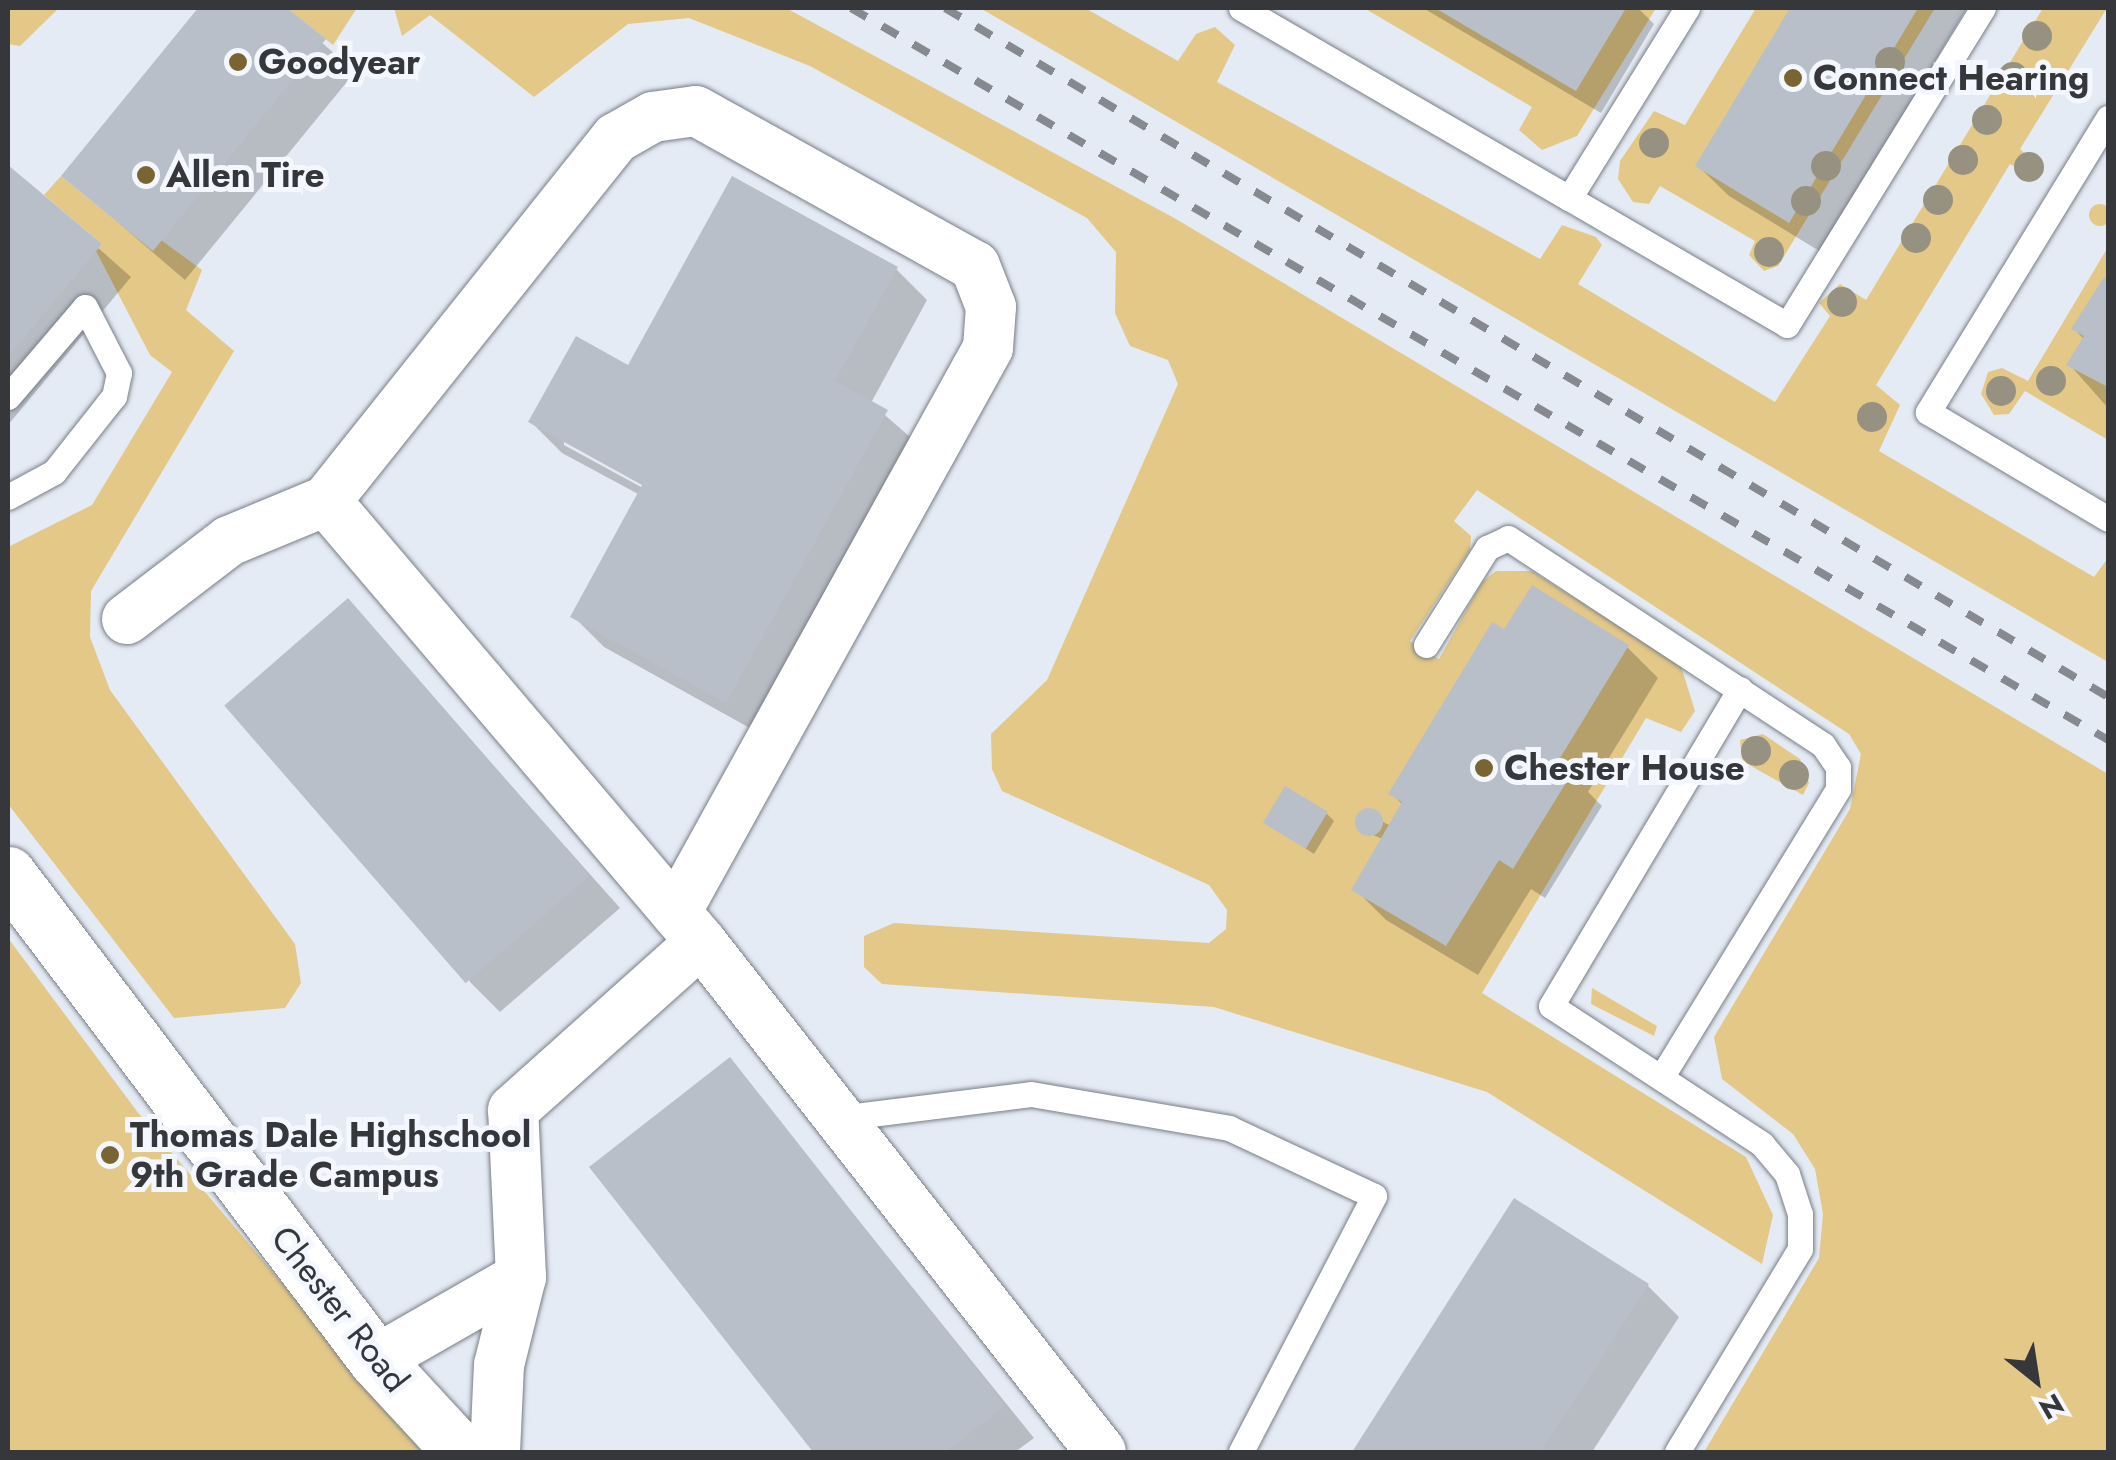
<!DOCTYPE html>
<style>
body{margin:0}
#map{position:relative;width:2116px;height:1460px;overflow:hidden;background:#e5ebf4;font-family:Jost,sans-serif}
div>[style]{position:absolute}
.green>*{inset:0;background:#e3c888}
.round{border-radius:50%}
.shadow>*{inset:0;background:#0003}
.building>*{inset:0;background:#b9bfc8;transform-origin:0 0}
.roads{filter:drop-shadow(0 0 2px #787e86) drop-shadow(0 0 2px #787e86)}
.service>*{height:25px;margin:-12.5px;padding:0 12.5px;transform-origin:12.5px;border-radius:12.5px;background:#fff}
.minor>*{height:50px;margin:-25px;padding:0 25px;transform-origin:25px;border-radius:25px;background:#fff}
.primary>*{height:55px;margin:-27.5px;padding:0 27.5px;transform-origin:27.5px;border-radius:27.5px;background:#fff}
.rail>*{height:8px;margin-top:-4px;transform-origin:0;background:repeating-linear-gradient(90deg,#868a90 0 18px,transparent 0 36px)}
.trees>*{width:30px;height:30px;margin:-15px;border-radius:50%;background:#969180}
.dots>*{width:28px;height:28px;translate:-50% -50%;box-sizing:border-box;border:5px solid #f4f8fe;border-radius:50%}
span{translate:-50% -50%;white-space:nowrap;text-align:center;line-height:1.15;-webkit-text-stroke:10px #f4f8fe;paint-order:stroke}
.poi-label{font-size:35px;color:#35373b;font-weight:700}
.left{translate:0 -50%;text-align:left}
.street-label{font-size:35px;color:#35373b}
.frame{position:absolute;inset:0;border:10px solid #35373b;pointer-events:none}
.north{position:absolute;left:1986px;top:1330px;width:100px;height:100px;-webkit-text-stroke:8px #f4f8fe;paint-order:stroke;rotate:150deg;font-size:28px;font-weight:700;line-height:40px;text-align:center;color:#35373b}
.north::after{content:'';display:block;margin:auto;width:35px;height:45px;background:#35373b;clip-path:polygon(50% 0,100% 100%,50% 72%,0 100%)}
</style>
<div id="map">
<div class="green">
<div style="clip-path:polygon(8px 8px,59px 8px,20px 46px,8px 44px)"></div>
<div style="clip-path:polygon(287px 8px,357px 8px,333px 45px)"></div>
<div style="clip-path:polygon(394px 8px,786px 8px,1176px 219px,2108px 774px,2108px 1452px,1704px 1452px,1819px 1258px,1823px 1214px,1815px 1169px,1793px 1134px,1722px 1079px,1714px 1037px,1850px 809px,1861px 754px,1849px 734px,1477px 490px,1454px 521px,1471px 536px,1470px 550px,1410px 641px,1439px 659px,1482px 582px,1496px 571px,1532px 571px,1681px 666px,1695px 711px,1681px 732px,1646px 718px,1482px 993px,1746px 1157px,1773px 1215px,1762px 1264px,1487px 1092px,1214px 1007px,882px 984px,864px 967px,864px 936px,894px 923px,1209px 943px,1226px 929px,1227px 910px,1209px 885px,1002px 791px,992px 769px,991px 734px,1047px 680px,1178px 384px,1168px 360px,1130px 346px,1115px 313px,1116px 252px,1087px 218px,810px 66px,689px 18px,628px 24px,534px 97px,430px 15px,402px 36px)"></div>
<div style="clip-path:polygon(980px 8px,1085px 8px,1178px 61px,1196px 34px,1215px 27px,1235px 45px,1217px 82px,1540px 259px,1562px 225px,1596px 237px,1602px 245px,1578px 284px,1775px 402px,1830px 316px,1819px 303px,1840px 284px,1866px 300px,2043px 8px,2107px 8px,2020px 149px,2044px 172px,2034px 177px,2010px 164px,1876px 385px,1900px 405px,1879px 451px,2094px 577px,2108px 558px,2108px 662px)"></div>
<div style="clip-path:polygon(1364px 8px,1656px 8px,1577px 136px,1542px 150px,1519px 130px,1532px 107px)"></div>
<div style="clip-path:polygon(1756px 8px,1935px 8px,1778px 266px,1764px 271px,1749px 255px,1755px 241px,1660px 186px,1649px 204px,1633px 202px,1618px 179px,1620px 161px,1654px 111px,1685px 125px)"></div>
<div style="clip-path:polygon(61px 176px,152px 250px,161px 240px,202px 270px,186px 310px,234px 351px,91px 591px,90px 637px,110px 690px,295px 944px,301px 983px,285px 1008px,174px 1018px,8px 804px,8px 547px,92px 505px,172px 372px,150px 355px,96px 251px,102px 244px,44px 195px)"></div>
<div class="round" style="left:2089px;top:204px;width:22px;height:22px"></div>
<div style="clip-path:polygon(2108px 247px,2108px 440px,2025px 391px,2009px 414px,1994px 415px,1981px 394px,1988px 372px,2002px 368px,2028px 381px)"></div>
<div style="clip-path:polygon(1763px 734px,1800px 759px,1809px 783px,1803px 795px,1742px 761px,1740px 740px)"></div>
<div style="clip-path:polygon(8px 938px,139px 1114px,425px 1452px,8px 1452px)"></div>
<div style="clip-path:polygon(1592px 988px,1657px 1026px,1654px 1036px,1591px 1004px)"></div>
</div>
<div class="shadow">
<div style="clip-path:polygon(201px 8px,283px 8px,355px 72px,185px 280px,64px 176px)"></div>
<div style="clip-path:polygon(1423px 8px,1638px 8px,1654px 24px,1601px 113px)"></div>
<div style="clip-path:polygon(1793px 8px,1967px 8px,1821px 252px,1729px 196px,1698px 166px)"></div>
<div style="clip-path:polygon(8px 168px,131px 277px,8px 425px)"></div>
<div style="clip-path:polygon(evenodd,896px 269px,927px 300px,871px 403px,917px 443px,757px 732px,604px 647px,573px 616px,640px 495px,562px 453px,531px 422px,629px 368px,896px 269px,564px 439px,655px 489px,652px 493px,564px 445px,564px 439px)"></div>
<div style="clip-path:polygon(2105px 280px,2108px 282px,2108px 408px,2069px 364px,2084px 339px,2074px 329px)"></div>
<div style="clip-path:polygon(348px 602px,620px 908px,500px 1012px,470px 982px)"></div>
<div style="clip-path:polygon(1505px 632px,1627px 647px,1658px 678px,1588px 792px,1602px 806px,1545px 898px,1531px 889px,1478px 975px,1386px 920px,1355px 889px,1383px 839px,1360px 830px,1363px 812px,1391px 826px,1403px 805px,1391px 793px)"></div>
<div style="clip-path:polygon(1327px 814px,1334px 821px,1314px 854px,1267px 823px)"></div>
<div style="clip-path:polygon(729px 1060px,1034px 1438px,1015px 1452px,817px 1452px,592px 1168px)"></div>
<div style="clip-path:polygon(1515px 1202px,1648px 1286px,1679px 1317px,1592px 1452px,1355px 1452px)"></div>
</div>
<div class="building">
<div style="clip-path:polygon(198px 8px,287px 8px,326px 39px,153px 251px,61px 176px)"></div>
<div style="clip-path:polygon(1435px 8px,1626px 8px,1576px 91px)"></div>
<div style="clip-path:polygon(1790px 8px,1918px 8px,1789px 223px,1695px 166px)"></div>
<div style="clip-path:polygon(8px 165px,102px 244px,8px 357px)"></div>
<div style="clip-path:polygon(732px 176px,898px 267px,835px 381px,888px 410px,726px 703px,570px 617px,642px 485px,528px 422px,576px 336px,628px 365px)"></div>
<div style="clip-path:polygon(2104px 277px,2108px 279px,2108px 387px,2066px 365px,2084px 336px,2071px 329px)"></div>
<div style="clip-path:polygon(1532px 585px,1629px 645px,1557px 763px,1572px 773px,1513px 869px,1499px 860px,1446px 946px,1351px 890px,1402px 802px,1388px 794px,1492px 622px,1504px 629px)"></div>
<div style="left:348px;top:598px;width:368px;height:164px;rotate:49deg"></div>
<div style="left:1285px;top:786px;width:50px;height:43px;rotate:31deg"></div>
<div class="round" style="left:1355px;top:808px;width:28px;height:28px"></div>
<div style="clip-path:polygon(730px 1057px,1005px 1406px,945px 1452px,813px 1452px,589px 1167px)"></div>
<div style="clip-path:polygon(1514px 1198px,1649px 1284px,1541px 1452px,1352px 1452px)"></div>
</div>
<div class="roads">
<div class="service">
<div style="left:1241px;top:8px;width:379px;rotate:30.1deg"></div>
<div style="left:1687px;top:8px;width:224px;rotate:121.8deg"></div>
<div style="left:1569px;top:198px;width:252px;rotate:30.2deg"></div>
<div style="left:1787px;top:325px;width:373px;rotate:-58.3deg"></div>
<div style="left:2108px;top:118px;width:345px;rotate:121.5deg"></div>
<div style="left:1928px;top:412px;width:209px;rotate:30.7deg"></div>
<div style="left:8px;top:397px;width:118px;rotate:-49.5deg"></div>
<div style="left:85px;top:307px;width:74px;rotate:62.7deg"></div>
<div style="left:119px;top:373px;width:24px;rotate:102deg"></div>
<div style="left:114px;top:396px;width:97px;rotate:128.3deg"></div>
<div style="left:54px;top:472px;width:52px;rotate:151.5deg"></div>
<div style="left:1426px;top:645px;width:115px;rotate:-57.8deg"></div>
<div style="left:1487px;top:548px;width:23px;rotate:-25deg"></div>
<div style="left:1508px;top:538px;width:377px;rotate:33.3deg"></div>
<div style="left:1823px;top:745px;width:27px;rotate:56deg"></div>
<div style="left:1838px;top:767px;width:22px;rotate:90deg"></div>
<div style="left:1838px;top:789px;width:337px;rotate:121.5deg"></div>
<div style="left:839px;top:1118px;width:193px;rotate:-7.1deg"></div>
<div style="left:1031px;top:1094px;width:201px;rotate:9.7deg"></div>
<div style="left:1229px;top:1128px;width:160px;rotate:25.1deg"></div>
<div style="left:1374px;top:1196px;width:288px;rotate:117.5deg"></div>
<div style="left:1677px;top:1452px;width:237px;rotate:-58.8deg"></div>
<div style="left:1800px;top:1249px;width:35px;rotate:-90deg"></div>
<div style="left:1800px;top:1214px;width:42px;rotate:-108deg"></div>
<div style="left:1787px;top:1174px;width:39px;rotate:-130deg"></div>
<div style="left:1762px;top:1144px;width:252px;rotate:-146.8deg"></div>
<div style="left:1551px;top:1006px;width:369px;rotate:-59.2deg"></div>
</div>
<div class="minor">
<div style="left:127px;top:619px;width:128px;rotate:-37.4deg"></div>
<div style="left:229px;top:541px;width:105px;rotate:-22.4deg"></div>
<div style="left:701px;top:942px;width:648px;rotate:51.89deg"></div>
<div style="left:376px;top:1360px;width:167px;rotate:-29.8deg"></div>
<div style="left:495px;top:1452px;width:87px;rotate:-87.4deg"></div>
<div style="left:499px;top:1365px;width:91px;rotate:-76deg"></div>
<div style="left:521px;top:1277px;width:167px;rotate:-92.7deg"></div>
<div style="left:513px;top:1110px;width:252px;rotate:-41.8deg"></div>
<div style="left:701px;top:942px;width:579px;rotate:-130.38deg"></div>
<div style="left:326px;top:501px;width:465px;rotate:-51.4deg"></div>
<div style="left:616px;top:138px;width:43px;rotate:-29.6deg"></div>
<div style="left:653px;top:117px;width:43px;rotate:-7.9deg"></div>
<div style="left:696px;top:111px;width:319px;rotate:29.1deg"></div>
<div style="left:975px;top:266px;width:44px;rotate:68.7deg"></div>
<div style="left:991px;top:307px;width:41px;rotate:94.2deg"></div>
<div style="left:988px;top:348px;width:645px;rotate:118.95deg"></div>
</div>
<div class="primary">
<div style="left:8px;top:874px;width:610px;rotate:52.87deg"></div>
<div style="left:376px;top:1360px;width:125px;rotate:47.3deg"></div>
</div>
</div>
<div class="rail">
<div style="left:851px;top:8px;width:1455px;rotate:30.21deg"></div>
<div style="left:945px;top:8px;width:1352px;rotate:30.64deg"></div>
</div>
<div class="trees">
<div style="left:2037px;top:36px"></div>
<div style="left:1890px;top:62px"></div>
<div style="left:2013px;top:77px"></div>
<div style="left:1987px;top:120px"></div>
<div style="left:1654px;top:143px"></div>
<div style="left:1963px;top:160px"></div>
<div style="left:1826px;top:166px"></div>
<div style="left:2029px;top:167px"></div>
<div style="left:1938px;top:200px"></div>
<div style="left:1806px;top:201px"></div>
<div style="left:1916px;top:238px"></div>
<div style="left:1769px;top:252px"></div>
<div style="left:1842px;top:302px"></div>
<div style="left:2051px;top:381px"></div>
<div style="left:2001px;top:391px"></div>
<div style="left:1872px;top:417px"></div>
<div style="left:1756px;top:751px"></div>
<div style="left:1794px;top:775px"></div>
</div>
<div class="dots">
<div style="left:238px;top:62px;background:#796534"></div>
<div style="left:1793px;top:78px;background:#796534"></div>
<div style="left:146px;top:175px;background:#796534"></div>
<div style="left:1484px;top:768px;background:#796534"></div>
<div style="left:110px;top:1155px;background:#796534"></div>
</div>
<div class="poi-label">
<span class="left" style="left:258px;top:62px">Goodyear</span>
<span class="left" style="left:1813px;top:78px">Connect Hearing</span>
<span class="left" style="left:166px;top:175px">Allen Tire</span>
<span class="left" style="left:1504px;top:768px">Chester House</span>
<span class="left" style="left:130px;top:1155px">Thomas Dale Highschool<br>9th Grade Campus</span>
</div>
<div class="street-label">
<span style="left:340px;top:1309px;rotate:52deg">Chester Road</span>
</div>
<div class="frame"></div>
<div class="north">N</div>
</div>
